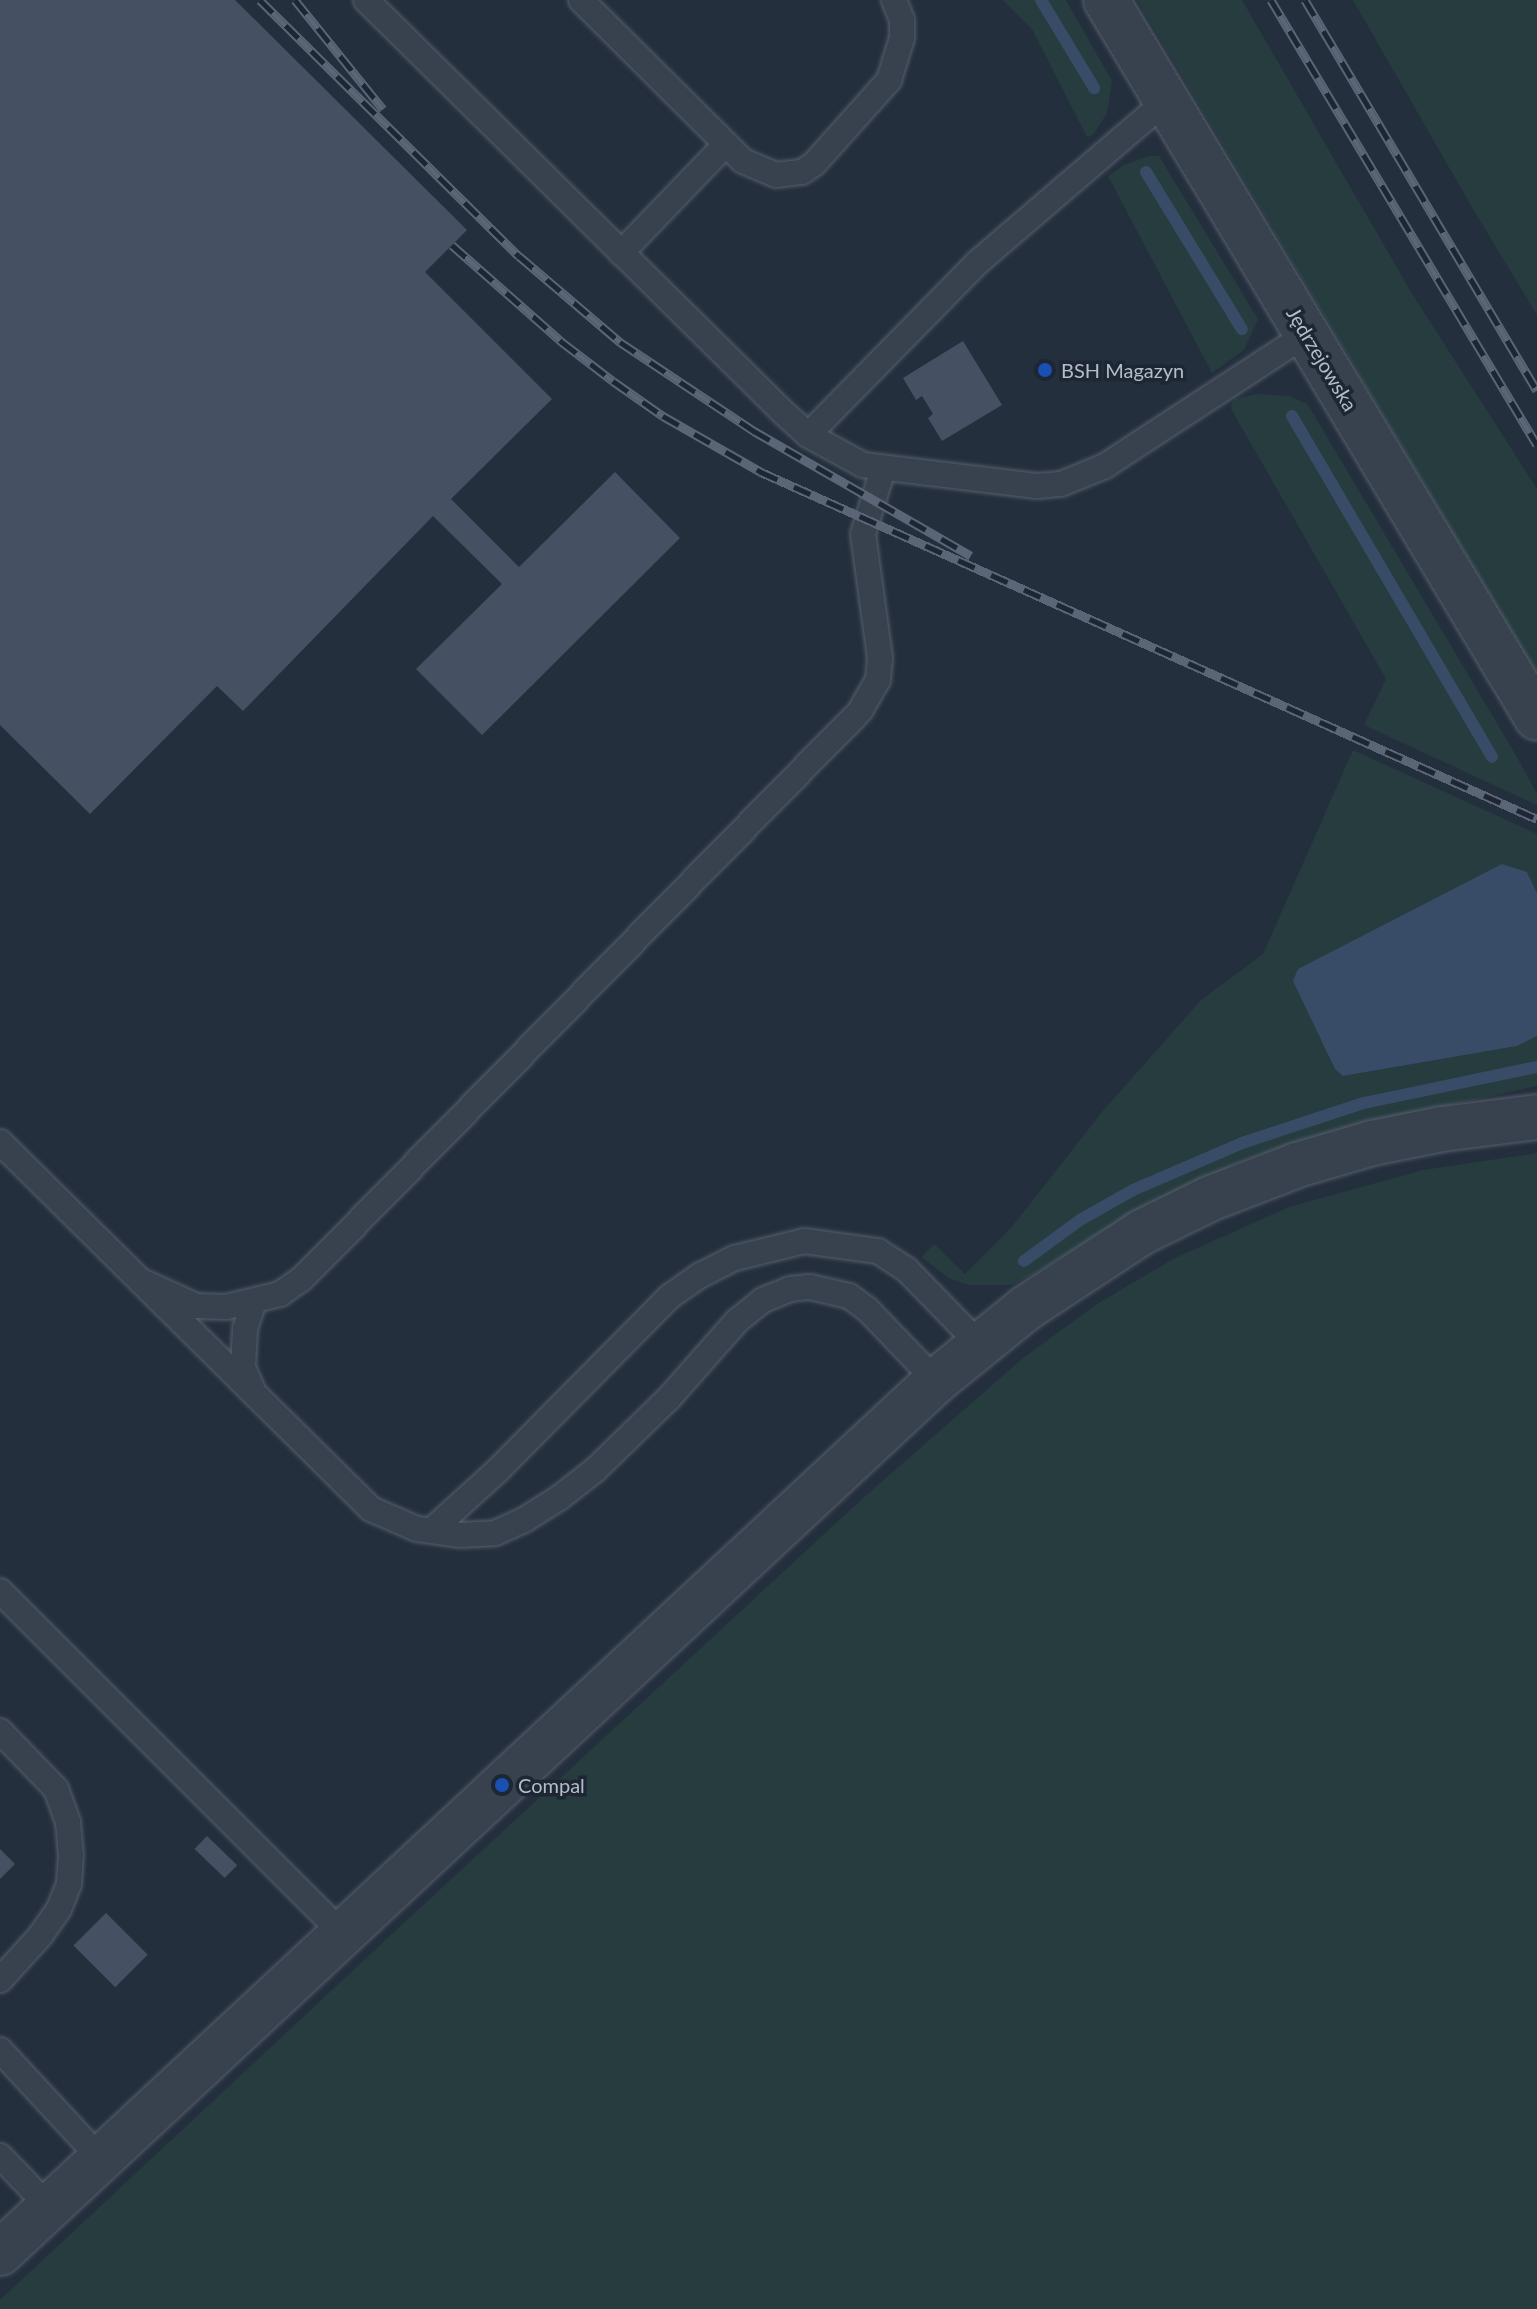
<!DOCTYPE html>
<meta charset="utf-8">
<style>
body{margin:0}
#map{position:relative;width:1537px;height:2309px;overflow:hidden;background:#242f3e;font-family:Lato,sans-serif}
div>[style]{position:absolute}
.green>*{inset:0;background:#263c3f}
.water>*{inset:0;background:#394c67}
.stream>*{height:12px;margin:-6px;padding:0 6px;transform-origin:6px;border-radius:6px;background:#394c67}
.building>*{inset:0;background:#455162;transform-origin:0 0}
.roads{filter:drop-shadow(0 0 2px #565f6c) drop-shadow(0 0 2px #565f6c)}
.service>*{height:24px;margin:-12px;padding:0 12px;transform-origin:12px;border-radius:12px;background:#38414e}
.minor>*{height:44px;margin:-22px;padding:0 22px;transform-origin:22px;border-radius:22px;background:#38414e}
.tertiary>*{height:44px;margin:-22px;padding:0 22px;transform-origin:22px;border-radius:22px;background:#38414e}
.rail>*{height:9px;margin-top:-4.5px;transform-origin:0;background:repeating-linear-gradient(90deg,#1d2633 0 18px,#5a6575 0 36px);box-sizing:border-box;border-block:2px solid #5a6575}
.dots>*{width:22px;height:22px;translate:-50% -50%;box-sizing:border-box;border:4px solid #1d2633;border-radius:50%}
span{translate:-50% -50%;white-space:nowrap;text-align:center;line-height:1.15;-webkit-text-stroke:7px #1d2633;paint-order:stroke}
.street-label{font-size:20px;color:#b4bcc9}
.poi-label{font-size:20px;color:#b4bcc9}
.left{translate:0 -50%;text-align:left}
</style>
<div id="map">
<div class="green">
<div style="clip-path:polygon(1003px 0,1066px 0,1112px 81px,1107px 113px,1093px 135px,1087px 137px,1032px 29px)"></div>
<div style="clip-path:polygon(1137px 0,1242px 0,1411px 292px,1537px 489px,1537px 674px)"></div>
<div style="clip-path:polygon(1353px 0,1537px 0,1537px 315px,1470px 204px)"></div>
<div style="clip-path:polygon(1148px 156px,1159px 156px,1258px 319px,1244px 350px,1212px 373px,1108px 176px,1124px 165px)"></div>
<div style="clip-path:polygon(1256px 394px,1289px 396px,1307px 404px,1311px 410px,1517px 757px,1537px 794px,1537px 805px,1364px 725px,1386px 679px,1230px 407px,1235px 399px)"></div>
<div style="clip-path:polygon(1353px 750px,1537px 834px,1537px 893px,1527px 872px,1343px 1076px,1517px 1046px,1537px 1036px,1537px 1086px,1358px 1125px,1249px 1158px,1142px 1207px,1034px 1274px,1012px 1285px,968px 1285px,949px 1278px,921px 1257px,934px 1244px,965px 1274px,1011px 1228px,1102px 1112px,1201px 1000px,1263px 954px)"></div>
<div style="clip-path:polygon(1537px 1153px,1537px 2309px,0 2309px,0 2300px,392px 1934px,862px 1499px,1023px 1358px,1097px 1304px,1173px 1259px,1289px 1207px,1423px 1170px)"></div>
</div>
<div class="water">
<div style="clip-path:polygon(1502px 864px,1527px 872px,1537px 893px,1537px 1036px,1517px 1046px,1343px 1076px,1335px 1069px,1293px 981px,1298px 969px)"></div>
</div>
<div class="stream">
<div style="left:1041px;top:0;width:103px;rotate:58.9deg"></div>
<div style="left:1146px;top:172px;width:184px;rotate:58.6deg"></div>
<div style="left:1292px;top:416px;width:395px;rotate:59.6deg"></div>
<div style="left:1024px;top:1261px;width:69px;rotate:-36.2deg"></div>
<div style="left:1080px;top:1220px;width:61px;rotate:-29.5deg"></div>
<div style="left:1133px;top:1190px;width:119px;rotate:-23.3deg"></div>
<div style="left:1242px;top:1143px;width:128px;rotate:-18.2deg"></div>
<div style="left:1364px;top:1103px;width:177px;rotate:-11.8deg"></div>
</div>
<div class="building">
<div style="clip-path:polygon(0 0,235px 0,467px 230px,425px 272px,552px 399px,451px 499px,519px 567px,615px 472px,680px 538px,482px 735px,416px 669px,502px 584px,433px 516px,243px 711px,217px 686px,90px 814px,0 725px)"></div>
<div style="clip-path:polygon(963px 341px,1002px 405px,942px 441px,928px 418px,933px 414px,922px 396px,916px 400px,903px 378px)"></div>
<div style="left:207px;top:1836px;width:42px;height:18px;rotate:44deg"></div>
<div style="clip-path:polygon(0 1849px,15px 1864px,0 1879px)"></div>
<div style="left:106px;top:1913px;width:59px;height:46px;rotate:45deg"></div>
</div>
<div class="roads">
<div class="service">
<div style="left:366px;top:0;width:589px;rotate:44.66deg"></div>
<div style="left:785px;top:414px;width:31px;rotate:42deg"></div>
<div style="left:808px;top:435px;width:63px;rotate:28.6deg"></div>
<div style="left:863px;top:465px;width:175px;rotate:6.9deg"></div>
<div style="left:1037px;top:486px;width:24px;rotate:-5deg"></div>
<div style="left:1061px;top:484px;width:48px;rotate:-22.2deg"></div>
<div style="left:1105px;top:466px;width:241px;rotate:-33.2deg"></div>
<div style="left:581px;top:0;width:228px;rotate:44.8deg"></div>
<div style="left:743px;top:161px;width:36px;rotate:23deg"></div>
<div style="left:776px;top:175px;width:26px;rotate:-7deg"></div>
<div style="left:802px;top:172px;width:14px;rotate:-34deg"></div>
<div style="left:814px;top:164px;width:113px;rotate:-48.2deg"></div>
<div style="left:889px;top:80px;width:44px;rotate:-72.8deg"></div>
<div style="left:902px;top:38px;width:18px;rotate:-90deg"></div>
<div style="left:902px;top:20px;width:22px;rotate:-112deg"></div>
<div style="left:621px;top:253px;width:151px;rotate:-46.1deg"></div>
<div style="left:808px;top:435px;width:243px;rotate:-45.5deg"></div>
<div style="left:978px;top:262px;width:249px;rotate:-40.6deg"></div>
<div style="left:0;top:1142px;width:522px;rotate:44.69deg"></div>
<div style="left:371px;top:1509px;width:50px;rotate:23.5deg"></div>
<div style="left:417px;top:1529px;width:43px;rotate:7.9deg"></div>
<div style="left:460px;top:1535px;width:35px;rotate:-3deg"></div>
<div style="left:495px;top:1533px;width:32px;rotate:-24deg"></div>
<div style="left:524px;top:1520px;width:41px;rotate:-32.2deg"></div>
<div style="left:559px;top:1498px;width:46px;rotate:-37.9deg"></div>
<div style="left:595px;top:1470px;width:103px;rotate:-44.2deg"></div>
<div style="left:669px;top:1398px;width:103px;rotate:-48.6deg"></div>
<div style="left:737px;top:1321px;width:33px;rotate:-39deg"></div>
<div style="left:763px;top:1300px;width:29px;rotate:-22deg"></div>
<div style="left:790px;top:1289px;width:20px;rotate:-6deg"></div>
<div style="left:810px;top:1287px;width:40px;rotate:13deg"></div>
<div style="left:849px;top:1296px;width:22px;rotate:36deg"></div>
<div style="left:867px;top:1309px;width:100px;rotate:46.2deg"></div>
<div style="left:141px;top:1281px;width:60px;rotate:24.4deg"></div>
<div style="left:196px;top:1306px;width:30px;rotate:2deg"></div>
<div style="left:226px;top:1307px;width:56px;rotate:-13.5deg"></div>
<div style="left:280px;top:1294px;width:28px;rotate:-35deg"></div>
<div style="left:303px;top:1278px;width:795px;rotate:-45.51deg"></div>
<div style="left:860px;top:711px;width:36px;rotate:-60deg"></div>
<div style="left:878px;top:680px;width:22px;rotate:-85deg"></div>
<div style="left:880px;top:658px;width:125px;rotate:-97.8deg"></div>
<div style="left:863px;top:534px;width:68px;rotate:-72.9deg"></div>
<div style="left:252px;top:1388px;width:22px;rotate:-114deg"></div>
<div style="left:243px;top:1368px;width:39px;rotate:-87deg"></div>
<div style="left:245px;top:1329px;width:28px;rotate:-72deg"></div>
<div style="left:432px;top:1530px;width:88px;rotate:-42.2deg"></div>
<div style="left:497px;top:1471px;width:245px;rotate:-45.3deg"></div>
<div style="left:669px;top:1297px;width:39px;rotate:-35deg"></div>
<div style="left:701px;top:1275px;width:38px;rotate:-27deg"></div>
<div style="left:735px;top:1258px;width:71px;rotate:-13.8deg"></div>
<div style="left:804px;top:1241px;width:75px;rotate:7.7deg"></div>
<div style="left:878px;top:1251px;width:35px;rotate:33deg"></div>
<div style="left:907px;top:1270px;width:103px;rotate:45.8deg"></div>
<div style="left:0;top:1591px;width:484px;rotate:45deg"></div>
<div style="left:0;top:1731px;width:81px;rotate:46deg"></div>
<div style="left:56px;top:1789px;width:35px;rotate:70deg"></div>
<div style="left:68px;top:1822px;width:33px;rotate:85deg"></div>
<div style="left:71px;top:1855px;width:29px;rotate:94deg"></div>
<div style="left:69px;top:1884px;width:27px;rotate:112deg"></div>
<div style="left:59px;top:1909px;width:32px;rotate:125deg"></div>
<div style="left:41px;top:1935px;width:61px;rotate:132.3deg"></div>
<div style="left:0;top:2050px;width:149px;rotate:47.2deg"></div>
<div style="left:0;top:2156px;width:71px;rotate:46.1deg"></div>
</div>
<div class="minor">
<div style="left:0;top:2253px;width:1279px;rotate:-42.97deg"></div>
<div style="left:936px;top:1381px;width:116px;rotate:-39deg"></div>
<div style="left:1026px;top:1308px;width:139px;rotate:-33.2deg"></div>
<div style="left:1142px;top:1232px;width:75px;rotate:-26.2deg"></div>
<div style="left:1209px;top:1199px;width:94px;rotate:-21.1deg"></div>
<div style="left:1297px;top:1165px;width:78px;rotate:-16.3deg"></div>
<div style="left:1372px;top:1143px;width:71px;rotate:-11.3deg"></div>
<div style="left:1442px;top:1129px;width:96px;rotate:-7.2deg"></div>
</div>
<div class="tertiary">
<div style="left:1106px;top:0;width:837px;rotate:59.02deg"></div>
</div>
</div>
<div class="rail">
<div style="left:260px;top:0;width:364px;rotate:44.7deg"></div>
<div style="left:519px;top:256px;width:133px;rotate:40.4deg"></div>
<div style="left:620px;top:342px;width:161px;rotate:33.6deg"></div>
<div style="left:754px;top:431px;width:250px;rotate:29.9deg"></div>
<div style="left:295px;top:0;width:140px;rotate:51.1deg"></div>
<div style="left:1271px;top:0;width:518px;rotate:59.13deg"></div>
<div style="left:1305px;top:0;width:454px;rotate:59.3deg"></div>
<div style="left:452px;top:245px;width:147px;rotate:41.4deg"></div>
<div style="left:562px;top:342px;width:64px;rotate:37.4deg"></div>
<div style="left:613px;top:381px;width:61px;rotate:35deg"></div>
<div style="left:663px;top:416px;width:113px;rotate:29.7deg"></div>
<div style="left:761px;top:472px;width:850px;rotate:24.09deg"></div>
</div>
<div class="dots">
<div style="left:1045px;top:370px;background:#1a4fb4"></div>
<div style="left:502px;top:1785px;background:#1a4fb4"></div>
</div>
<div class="street-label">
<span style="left:1322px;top:359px;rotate:59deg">Jędrzejowska</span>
</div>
<div class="poi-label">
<span class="left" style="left:1061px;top:370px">BSH Magazyn</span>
<span class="left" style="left:518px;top:1785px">Compal</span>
</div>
</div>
